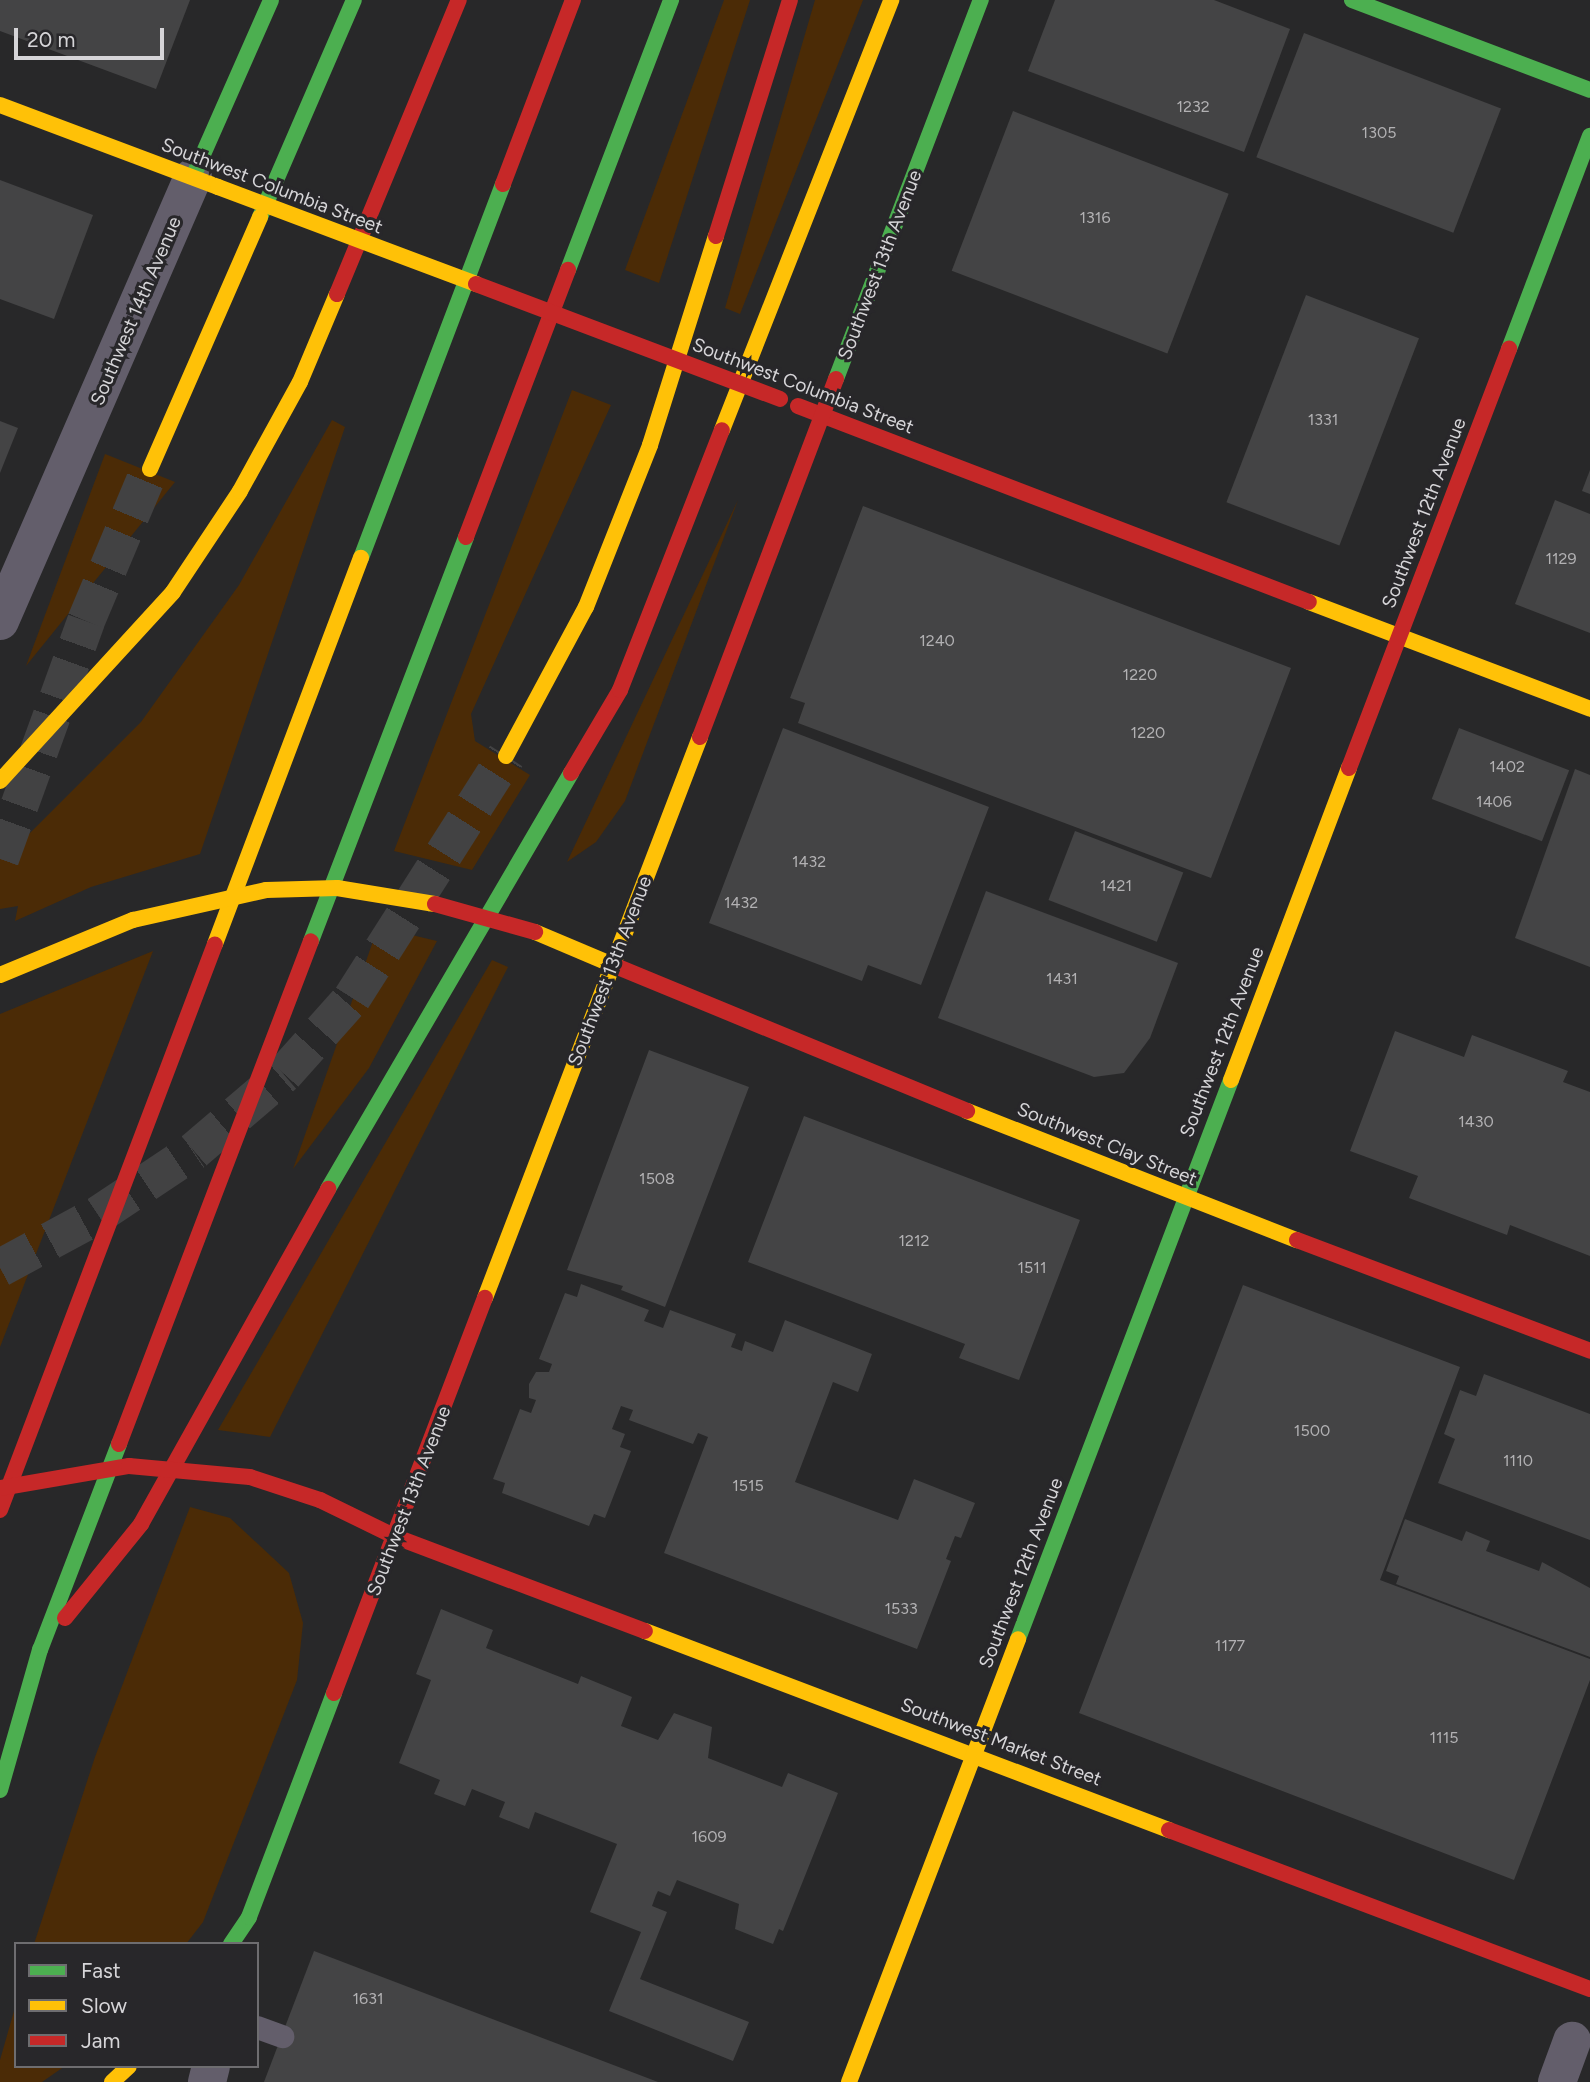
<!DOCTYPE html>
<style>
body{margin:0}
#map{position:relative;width:1590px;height:2082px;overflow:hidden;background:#282829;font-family:Figtree,sans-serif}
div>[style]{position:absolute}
.green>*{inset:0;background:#4b2b06}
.building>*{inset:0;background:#444445;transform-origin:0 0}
.highway-tunnel>*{height:38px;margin-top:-19px;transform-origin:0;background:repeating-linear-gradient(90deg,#424243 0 38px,transparent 0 57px)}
.lane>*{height:23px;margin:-11.5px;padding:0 11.5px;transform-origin:11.5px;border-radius:11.5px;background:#635e6b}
.street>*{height:38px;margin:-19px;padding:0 19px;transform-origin:19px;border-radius:19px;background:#635e6b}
.fast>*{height:16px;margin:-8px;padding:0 8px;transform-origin:8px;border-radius:8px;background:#4caf50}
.slow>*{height:16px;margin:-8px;padding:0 8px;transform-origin:8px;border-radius:8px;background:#ffc107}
.jam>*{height:16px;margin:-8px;padding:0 8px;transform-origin:8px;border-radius:8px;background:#c62828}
.slow-bridge>*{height:16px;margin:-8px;padding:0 8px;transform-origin:8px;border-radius:8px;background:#ffc107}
.jam-bridge>*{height:16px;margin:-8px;padding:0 8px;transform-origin:8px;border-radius:8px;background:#c62828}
span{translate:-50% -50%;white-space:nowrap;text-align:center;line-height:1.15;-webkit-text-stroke:6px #28272a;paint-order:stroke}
.number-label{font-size:16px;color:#b2b1b3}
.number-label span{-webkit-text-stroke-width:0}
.street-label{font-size:19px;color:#d6d5d8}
.legend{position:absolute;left:14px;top:1942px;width:245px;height:126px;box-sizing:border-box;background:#28272a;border:2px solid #6e6d70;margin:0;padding:9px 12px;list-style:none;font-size:21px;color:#d6d5d8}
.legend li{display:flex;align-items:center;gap:14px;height:35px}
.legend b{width:35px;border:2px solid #6e6d70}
.scale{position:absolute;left:14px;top:28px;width:150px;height:32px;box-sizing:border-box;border:4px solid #d6d5d8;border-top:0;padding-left:9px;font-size:21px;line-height:24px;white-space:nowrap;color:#d6d5d8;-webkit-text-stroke:5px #28272a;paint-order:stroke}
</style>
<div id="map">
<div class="green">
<div style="clip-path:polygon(724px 0,750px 0,659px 283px,625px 270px)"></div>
<div style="clip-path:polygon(815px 0,863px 0,740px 314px,725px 308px)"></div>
<div style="clip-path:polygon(572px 390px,611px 405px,471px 714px,475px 741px,530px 775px,472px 870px,394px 851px)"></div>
<div style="clip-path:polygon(332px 420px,345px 427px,200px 854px,91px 887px,15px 921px,18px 906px,0 909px,0 855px,30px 833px,141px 722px,239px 585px)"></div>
<div style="clip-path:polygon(105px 454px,175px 482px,26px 666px)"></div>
<div style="clip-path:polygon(738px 500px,625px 801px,596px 842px,567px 862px)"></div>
<div style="clip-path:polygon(378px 927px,437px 941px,369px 1068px,293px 1169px)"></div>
<div style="clip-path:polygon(153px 951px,0 1347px,0 1014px)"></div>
<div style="clip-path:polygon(492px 960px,508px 967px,270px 1437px,218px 1430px)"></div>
<div style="clip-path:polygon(190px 1507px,230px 1518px,289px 1573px,303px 1623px,297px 1680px,203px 1922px,186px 1944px,34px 1944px,95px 1757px)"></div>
<div style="clip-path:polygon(16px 2004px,16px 2066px,65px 2066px,42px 2082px,0 2082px,0 2060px)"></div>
</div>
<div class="building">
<div style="clip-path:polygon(0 0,190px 0,156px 89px,0 31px)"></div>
<div style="clip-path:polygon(1055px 0,1214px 0,1290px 29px,1244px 152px,1028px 71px)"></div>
<div style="left:1304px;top:33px;width:211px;height:133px;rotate:21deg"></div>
<div style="left:1013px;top:111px;width:231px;height:171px;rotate:21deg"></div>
<div style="clip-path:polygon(0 180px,93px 215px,54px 319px,0 299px)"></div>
<div style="left:1306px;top:295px;width:121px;height:222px;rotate:21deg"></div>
<div style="clip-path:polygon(0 421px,18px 428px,0 473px)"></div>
<div style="clip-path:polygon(1590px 470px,1590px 494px,1582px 491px)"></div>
<div style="clip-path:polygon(1555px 500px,1590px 514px,1590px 633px,1515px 604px)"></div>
<div style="clip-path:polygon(863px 506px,1291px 668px,1211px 878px,798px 723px,805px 703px,790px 698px)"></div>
<div style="clip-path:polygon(783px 728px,989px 807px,921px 985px,868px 965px,862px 981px,709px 923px)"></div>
<div style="left:1459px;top:728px;width:118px;height:76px;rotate:21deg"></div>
<div style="clip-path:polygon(1575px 769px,1590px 775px,1590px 967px,1515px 938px)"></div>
<div style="left:1075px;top:831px;width:116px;height:74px;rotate:21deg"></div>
<div style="clip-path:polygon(986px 891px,1178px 963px,1150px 1038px,1124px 1073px,1094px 1077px,938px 1018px)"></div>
<div style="clip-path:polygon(1395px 1031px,1464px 1057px,1472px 1035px,1568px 1071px,1563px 1082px,1590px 1092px,1590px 1256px,1510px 1225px,1507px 1235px,1409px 1198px,1418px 1176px,1350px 1151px)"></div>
<div style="clip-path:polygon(649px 1050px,749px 1087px,665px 1307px,621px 1290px,623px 1286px,567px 1270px)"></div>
<div style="clip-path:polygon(804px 1116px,1080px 1220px,1019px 1380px,959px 1358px,965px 1344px,748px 1262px)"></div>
<div style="clip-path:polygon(581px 1284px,649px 1310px,644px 1321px,663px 1328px,670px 1310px,736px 1334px,731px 1347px,742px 1351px,745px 1341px,773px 1352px,785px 1320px,872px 1354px,858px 1392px,833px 1382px,795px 1482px,898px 1520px,914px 1479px,975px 1503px,961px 1538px,955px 1536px,946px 1559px,951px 1561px,917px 1649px,664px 1553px,708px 1437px,698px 1433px,693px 1444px,629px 1420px,633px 1410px,621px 1406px,612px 1429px,625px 1434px,620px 1447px,631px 1451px,605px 1518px,594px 1514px,589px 1526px,502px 1493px,505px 1483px,493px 1479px,520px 1409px,531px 1413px,536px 1400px,529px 1398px,529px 1384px,536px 1372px,549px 1372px,552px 1364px,539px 1359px,565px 1293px,577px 1297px)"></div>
<div style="clip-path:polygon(1243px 1285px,1460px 1367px,1380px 1580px,1590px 1659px,1590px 1680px,1514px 1880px,1079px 1713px)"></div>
<div style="clip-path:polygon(1484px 1374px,1590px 1414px,1590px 1540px,1438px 1483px,1455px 1439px,1444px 1434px,1460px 1390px,1476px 1396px)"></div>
<div style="clip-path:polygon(1405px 1519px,1462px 1541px,1466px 1531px,1490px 1541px,1486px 1551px,1539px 1571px,1542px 1562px,1590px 1588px,1590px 1657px,1396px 1584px,1399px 1576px,1386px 1571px)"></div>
<div style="clip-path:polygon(441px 1609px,493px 1630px,486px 1648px,578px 1684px,581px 1676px,632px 1697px,621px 1726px,658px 1740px,674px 1713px,712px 1727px,708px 1758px,782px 1787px,788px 1773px,838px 1793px,783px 1931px,779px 1929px,773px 1944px,735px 1929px,739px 1904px,677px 1880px,670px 1896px,658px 1891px,656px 1895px,652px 1906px,667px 1912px,640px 1979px,749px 2022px,733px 2061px,609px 2011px,641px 1932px,590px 1912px,617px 1844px,535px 1812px,529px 1829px,499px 1817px,505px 1802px,472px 1789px,465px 1806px,434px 1794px,440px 1780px,399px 1763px,431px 1680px,416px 1674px)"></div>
<div style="clip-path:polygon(314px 1951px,658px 2082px,264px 2082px)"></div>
</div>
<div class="highway-tunnel">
<div style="left:0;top:859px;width:253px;rotate:-70.1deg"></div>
<div style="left:86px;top:621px;width:165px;rotate:-67.2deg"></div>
<div style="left:0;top:1268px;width:111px;rotate:-28.4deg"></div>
<div style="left:98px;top:1215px;width:115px;rotate:-33.7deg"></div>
<div style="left:194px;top:1151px;width:118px;rotate:-40.5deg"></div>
<div style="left:284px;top:1074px;width:102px;rotate:-48.2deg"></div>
<div style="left:352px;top:998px;width:287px;rotate:-57.5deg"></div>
</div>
<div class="lane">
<div style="left:257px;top:2027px;width:27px;rotate:20deg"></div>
</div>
<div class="street">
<div style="left:0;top:621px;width:484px;rotate:-66.5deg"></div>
<div style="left:207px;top:2082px;width:16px;rotate:-76deg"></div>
<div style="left:1557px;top:2082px;width:44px;rotate:-69.9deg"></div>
</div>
<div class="fast">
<div style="left:1352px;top:0;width:254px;rotate:20.7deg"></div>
<div style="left:193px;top:177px;width:193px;rotate:-66.2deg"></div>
<div style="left:260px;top:217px;width:236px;rotate:-66.6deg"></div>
<div style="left:568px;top:270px;width:289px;rotate:-69.1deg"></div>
<div style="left:1509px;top:349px;width:228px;rotate:-69.2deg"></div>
<div style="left:836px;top:379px;width:406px;rotate:-69.1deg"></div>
<div style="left:361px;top:558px;width:400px;rotate:-69.2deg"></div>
<div style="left:311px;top:941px;width:433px;rotate:-69deg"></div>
<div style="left:328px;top:1189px;width:482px;rotate:-59.7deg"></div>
<div style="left:1018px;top:1639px;width:598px;rotate:-69.14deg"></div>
<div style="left:0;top:1790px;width:146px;rotate:-74.1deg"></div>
<div style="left:40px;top:1650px;width:221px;rotate:-69deg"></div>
<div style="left:231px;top:1944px;width:32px;rotate:-56deg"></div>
<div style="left:249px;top:1917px;width:240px;rotate:-69.2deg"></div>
</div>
<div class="slow">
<div style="left:0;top:105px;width:233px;rotate:20.6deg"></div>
<div style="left:722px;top:430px;width:462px;rotate:-68.5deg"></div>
<div style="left:150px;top:469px;width:275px;rotate:-66.4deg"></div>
<div style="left:1309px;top:602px;width:301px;rotate:20.8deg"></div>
<div style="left:506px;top:756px;width:169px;rotate:-61.8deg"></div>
<div style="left:586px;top:607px;width:174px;rotate:-68.4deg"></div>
<div style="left:650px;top:445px;width:219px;rotate:-72.5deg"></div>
<div style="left:0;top:781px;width:256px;rotate:-47.5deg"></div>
<div style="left:173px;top:592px;width:121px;rotate:-56.4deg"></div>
<div style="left:240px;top:491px;width:124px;rotate:-61.2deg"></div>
<div style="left:300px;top:382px;width:95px;rotate:-67.2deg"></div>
<div style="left:535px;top:932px;width:85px;rotate:22.9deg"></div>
<div style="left:215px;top:944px;width:413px;rotate:-69.3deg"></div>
<div style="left:1231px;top:1080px;width:334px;rotate:-69.3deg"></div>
<div style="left:967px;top:1111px;width:354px;rotate:21.4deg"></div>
<div style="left:485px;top:1298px;width:601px;rotate:-69.03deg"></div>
<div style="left:645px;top:1631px;width:561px;rotate:20.8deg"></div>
<div style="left:112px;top:2082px;width:23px;rotate:-43deg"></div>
<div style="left:849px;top:2082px;width:474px;rotate:-69.1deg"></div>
</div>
<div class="jam">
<div style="left:503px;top:184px;width:197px;rotate:-69.2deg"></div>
<div style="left:716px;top:236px;width:247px;rotate:-72.6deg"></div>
<div style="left:337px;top:294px;width:318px;rotate:-67.5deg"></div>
<div style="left:798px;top:406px;width:547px;rotate:20.98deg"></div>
<div style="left:466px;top:537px;width:286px;rotate:-69.1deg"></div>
<div style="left:700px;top:737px;width:383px;rotate:-69.2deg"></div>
<div style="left:1349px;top:768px;width:449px;rotate:-69.1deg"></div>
<div style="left:571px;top:773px;width:96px;rotate:-59.4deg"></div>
<div style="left:620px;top:690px;width:279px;rotate:-68.6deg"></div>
<div style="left:613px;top:965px;width:383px;rotate:22.4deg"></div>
<div style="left:1297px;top:1240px;width:313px;rotate:20.7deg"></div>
<div style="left:119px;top:1444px;width:538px;rotate:-69.11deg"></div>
<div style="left:250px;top:1477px;width:74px;rotate:18.2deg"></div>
<div style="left:320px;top:1500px;width:85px;rotate:26deg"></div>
<div style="left:0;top:1510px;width:605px;rotate:-69.2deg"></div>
<div style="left:396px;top:1537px;width:266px;rotate:20.7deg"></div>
<div style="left:65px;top:1618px;width:121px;rotate:-51deg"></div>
<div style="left:141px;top:1524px;width:384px;rotate:-60.8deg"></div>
<div style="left:334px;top:1693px;width:423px;rotate:-69.1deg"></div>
<div style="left:1169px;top:1830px;width:450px;rotate:20.7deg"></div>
</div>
<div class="slow-bridge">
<div style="left:218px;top:187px;width:276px;rotate:20.6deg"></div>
<div style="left:0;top:975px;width:144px;rotate:-22.5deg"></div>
<div style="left:133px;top:920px;width:136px;rotate:-12.7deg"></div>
<div style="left:266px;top:890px;width:71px;rotate:-1.6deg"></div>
<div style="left:337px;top:888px;width:99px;rotate:9.3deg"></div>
</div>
<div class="jam-bridge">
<div style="left:476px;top:284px;width:325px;rotate:20.7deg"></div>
<div style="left:435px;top:904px;width:104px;rotate:15.6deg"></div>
<div style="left:0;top:1488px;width:131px;rotate:-9.7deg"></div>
<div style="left:129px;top:1466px;width:121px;rotate:5.2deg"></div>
</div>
<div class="number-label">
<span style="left:1193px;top:107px">1232</span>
<span style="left:1379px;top:133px">1305</span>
<span style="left:1095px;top:218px">1316</span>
<span style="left:1323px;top:420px">1331</span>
<span style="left:1561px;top:559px">1129</span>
<span style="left:937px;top:641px">1240</span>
<span style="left:1140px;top:675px">1220</span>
<span style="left:1148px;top:733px">1220</span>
<span style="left:1507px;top:767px">1402</span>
<span style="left:1494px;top:802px">1406</span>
<span style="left:809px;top:862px">1432</span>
<span style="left:1116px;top:886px">1421</span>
<span style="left:741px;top:903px">1432</span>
<span style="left:1062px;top:979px">1431</span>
<span style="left:1476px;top:1122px">1430</span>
<span style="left:657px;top:1179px">1508</span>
<span style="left:914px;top:1241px">1212</span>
<span style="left:1032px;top:1268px">1511</span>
<span style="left:1312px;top:1431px">1500</span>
<span style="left:1518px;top:1461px">1110</span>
<span style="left:748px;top:1486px">1515</span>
<span style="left:901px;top:1609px">1533</span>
<span style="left:1230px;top:1646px">1177</span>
<span style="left:1444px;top:1738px">1115</span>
<span style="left:709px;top:1837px">1609</span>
<span style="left:368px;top:1999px">1631</span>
</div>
<div class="street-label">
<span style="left:272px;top:186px;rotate:21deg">Southwest Columbia Street</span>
<span style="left:880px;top:265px;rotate:-69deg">Southwest 13th Avenue</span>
<span style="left:136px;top:311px;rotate:-67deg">Southwest 14th Avenue</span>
<span style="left:803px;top:386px;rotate:21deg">Southwest Columbia Street</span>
<span style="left:1424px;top:513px;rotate:-69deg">Southwest 12th Avenue</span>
<span style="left:610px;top:971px;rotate:-69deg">Southwest 13th Avenue</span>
<span style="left:1222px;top:1042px;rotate:-69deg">Southwest 12th Avenue</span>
<span style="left:1107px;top:1144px;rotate:22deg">Southwest Clay Street</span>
<span style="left:409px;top:1501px;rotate:-69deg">Southwest 13th Avenue</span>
<span style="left:1021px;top:1573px;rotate:-69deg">Southwest 12th Avenue</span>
<span style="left:1001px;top:1742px;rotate:21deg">Southwest Market Street</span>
</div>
<ul class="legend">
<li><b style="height:9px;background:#4caf50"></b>Fast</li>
<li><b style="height:9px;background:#ffc107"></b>Slow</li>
<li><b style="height:9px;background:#c62828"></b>Jam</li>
</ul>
<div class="scale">20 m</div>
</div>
